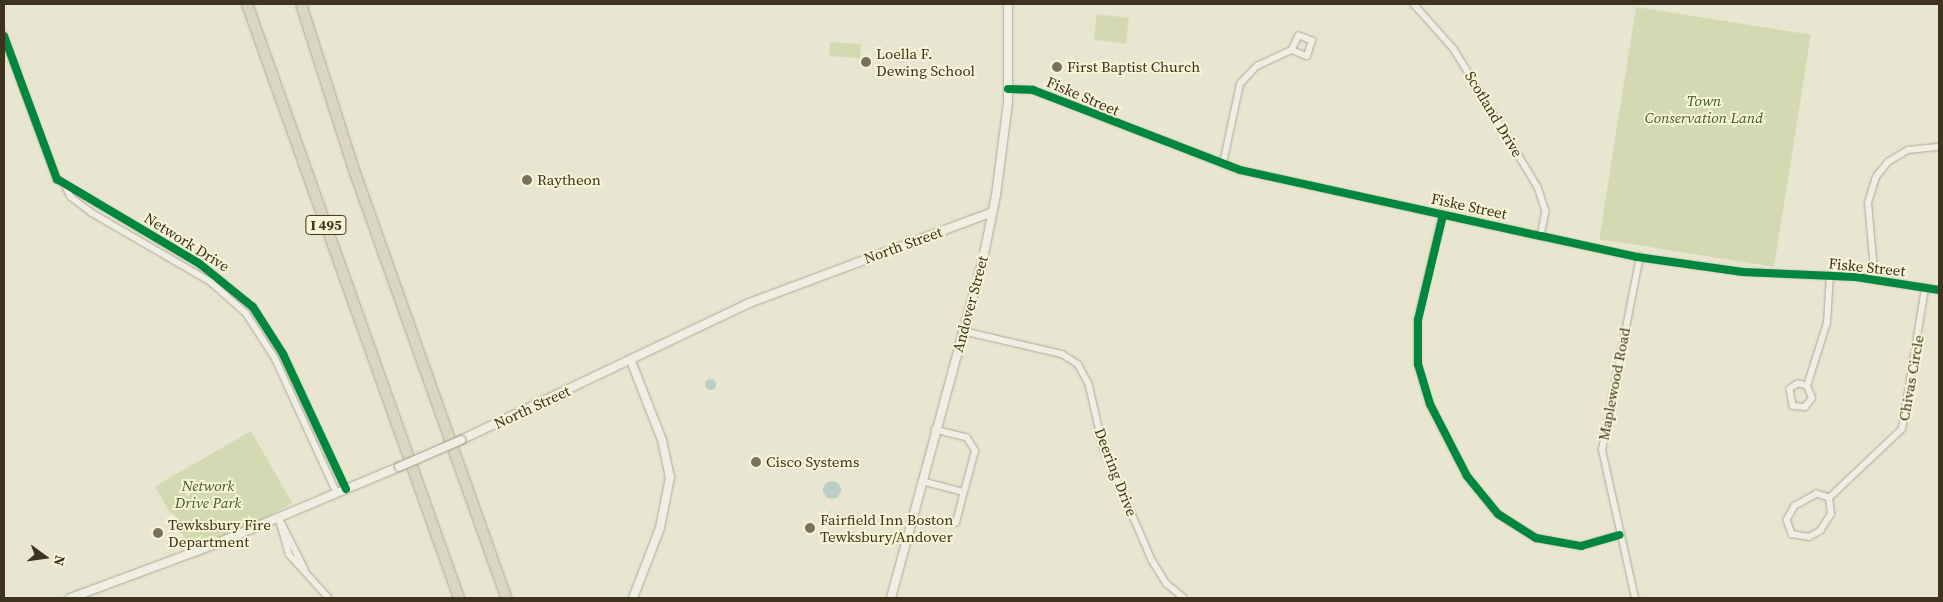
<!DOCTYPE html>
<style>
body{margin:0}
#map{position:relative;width:1943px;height:602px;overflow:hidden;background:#e8e5d0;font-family:"Source Serif 4",serif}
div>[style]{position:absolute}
.green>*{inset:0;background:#d3dab1;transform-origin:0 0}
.water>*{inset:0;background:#bbcfc6}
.round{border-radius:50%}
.roads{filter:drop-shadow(0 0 1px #aea998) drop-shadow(0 0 1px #aea998)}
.minor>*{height:5.5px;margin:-2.75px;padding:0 2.75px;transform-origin:2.75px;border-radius:2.75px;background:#efeee2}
.secondary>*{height:8px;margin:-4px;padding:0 4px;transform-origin:4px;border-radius:4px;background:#efeee2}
.motorway>*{height:10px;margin:-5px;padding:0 5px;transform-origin:5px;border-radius:5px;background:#dbd6c0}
.bridges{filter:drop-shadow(0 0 1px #9d9988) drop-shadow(0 0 1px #9d9988)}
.secondary-bridge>*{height:8px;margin:-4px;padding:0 4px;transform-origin:4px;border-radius:4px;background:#efeee2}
.cycleway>*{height:8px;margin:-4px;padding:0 4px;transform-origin:4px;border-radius:4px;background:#00873e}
.dots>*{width:14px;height:14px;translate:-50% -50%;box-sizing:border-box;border:2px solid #f8f4d6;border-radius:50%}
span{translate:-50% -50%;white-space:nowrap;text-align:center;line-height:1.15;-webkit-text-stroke:4px #f8f4d6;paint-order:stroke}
.shield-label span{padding:1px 4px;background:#f8f4d6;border:1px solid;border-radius:4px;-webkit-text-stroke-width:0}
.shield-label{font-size:14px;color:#3e331f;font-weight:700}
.poi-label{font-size:15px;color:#3e331f}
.left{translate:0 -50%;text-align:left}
.street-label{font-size:15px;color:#3e331f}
.park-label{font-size:15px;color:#445c24;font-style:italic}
.frame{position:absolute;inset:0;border:5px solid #3e331f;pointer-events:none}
.north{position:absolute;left:20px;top:532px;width:50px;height:50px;-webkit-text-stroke:4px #f8f4d6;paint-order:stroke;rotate:104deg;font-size:14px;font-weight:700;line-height:20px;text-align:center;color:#3e331f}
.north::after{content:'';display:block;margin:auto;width:18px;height:22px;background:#3e331f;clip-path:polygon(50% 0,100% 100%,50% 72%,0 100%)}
</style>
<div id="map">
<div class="green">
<div style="left:1636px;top:7px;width:177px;height:235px;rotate:9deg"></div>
<div style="left:1097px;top:14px;width:32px;height:26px;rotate:7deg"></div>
<div style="left:830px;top:42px;width:31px;height:14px;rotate:4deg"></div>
<div style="left:251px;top:431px;width:83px;height:111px;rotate:60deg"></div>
</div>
<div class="water">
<div class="round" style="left:704.5px;top:378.5px;width:11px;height:11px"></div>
<div class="round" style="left:823px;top:481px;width:18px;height:18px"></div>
</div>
<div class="roads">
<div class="minor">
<div style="left:1414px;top:4px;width:60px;rotate:48.4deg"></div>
<div style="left:1454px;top:49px;width:162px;rotate:58.7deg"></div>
<div style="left:1538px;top:187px;width:25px;rotate:72deg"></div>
<div style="left:1546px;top:211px;width:25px;rotate:101deg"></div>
<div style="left:4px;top:36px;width:153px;rotate:69.7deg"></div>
<div style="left:57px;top:179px;width:166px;rotate:30.7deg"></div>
<div style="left:200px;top:264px;width:68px;rotate:39.1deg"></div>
<div style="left:253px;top:307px;width:56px;rotate:57.4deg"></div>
<div style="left:283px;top:354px;width:149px;rotate:65deg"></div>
<div style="left:1008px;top:89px;width:25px;rotate:2deg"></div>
<div style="left:1033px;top:90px;width:222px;rotate:21.1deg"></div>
<div style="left:1240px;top:170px;width:308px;rotate:12.4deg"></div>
<div style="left:1541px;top:236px;width:98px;rotate:12.3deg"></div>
<div style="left:1637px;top:257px;width:107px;rotate:8.1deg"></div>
<div style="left:1743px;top:272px;width:113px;rotate:2.5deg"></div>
<div style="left:1856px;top:277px;width:84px;rotate:8.9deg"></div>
<div style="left:1223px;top:164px;width:82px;rotate:-78deg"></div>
<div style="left:1240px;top:84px;width:25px;rotate:-47deg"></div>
<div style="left:1257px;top:66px;width:38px;rotate:-25deg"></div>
<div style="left:1292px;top:50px;width:16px;rotate:22deg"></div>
<div style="left:1307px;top:56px;width:16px;rotate:-72deg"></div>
<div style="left:1312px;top:41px;width:14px;rotate:-159deg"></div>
<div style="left:1299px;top:36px;width:16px;rotate:117deg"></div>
<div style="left:66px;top:187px;width:11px;rotate:63deg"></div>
<div style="left:71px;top:197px;width:26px;rotate:37deg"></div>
<div style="left:92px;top:213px;width:138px;rotate:30.1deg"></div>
<div style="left:211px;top:282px;width:47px;rotate:41.5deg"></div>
<div style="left:246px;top:313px;width:54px;rotate:57.2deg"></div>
<div style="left:275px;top:358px;width:149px;rotate:65.3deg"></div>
<div style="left:1443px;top:215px;width:108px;rotate:103.4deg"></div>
<div style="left:1418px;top:320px;width:44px;rotate:90deg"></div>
<div style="left:1418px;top:364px;width:42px;rotate:73.3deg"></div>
<div style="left:1430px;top:404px;width:81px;rotate:62.8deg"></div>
<div style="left:1467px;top:476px;width:49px;rotate:50.8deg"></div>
<div style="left:1498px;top:514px;width:45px;rotate:32.3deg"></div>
<div style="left:1536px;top:538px;width:46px;rotate:10.1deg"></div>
<div style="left:1581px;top:546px;width:40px;rotate:-16deg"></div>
<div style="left:1875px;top:280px;width:77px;rotate:-95.2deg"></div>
<div style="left:1868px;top:203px;width:27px;rotate:-73deg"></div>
<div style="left:1876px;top:177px;width:19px;rotate:-51deg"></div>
<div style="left:1888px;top:162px;width:23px;rotate:-31deg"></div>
<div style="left:1908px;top:150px;width:31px;rotate:-6deg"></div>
<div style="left:963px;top:331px;width:102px;rotate:13.1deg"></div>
<div style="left:1062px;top:354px;width:19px;rotate:32deg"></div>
<div style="left:1078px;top:364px;width:23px;rotate:61deg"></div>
<div style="left:1089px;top:384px;width:67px;rotate:77deg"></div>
<div style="left:1104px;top:449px;width:121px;rotate:66.6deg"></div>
<div style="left:1152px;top:560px;width:28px;rotate:58deg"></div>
<div style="left:1167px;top:584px;width:22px;rotate:39deg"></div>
<div style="left:1807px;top:386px;width:9px;rotate:-167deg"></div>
<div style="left:1798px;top:384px;width:9px;rotate:148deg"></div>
<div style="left:1790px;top:389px;width:17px;rotate:80deg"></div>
<div style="left:1793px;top:406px;width:12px;rotate:5deg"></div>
<div style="left:1805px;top:407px;width:11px;rotate:-52deg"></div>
<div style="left:1812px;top:398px;width:13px;rotate:-113deg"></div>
<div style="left:1807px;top:386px;width:66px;rotate:-72.4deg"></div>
<div style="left:1827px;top:323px;width:48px;rotate:-86.4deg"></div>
<div style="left:922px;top:481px;width:43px;rotate:14.7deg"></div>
<div style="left:964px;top:492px;width:42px;rotate:-75deg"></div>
<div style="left:975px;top:451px;width:15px;rotate:-122deg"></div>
<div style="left:967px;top:438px;width:33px;rotate:-166deg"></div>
<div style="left:1829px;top:498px;width:13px;rotate:-162deg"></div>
<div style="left:1817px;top:494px;width:25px;rotate:151deg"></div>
<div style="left:1795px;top:506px;width:16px;rotate:120deg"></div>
<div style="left:1787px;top:520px;width:15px;rotate:70deg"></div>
<div style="left:1792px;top:534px;width:17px;rotate:10deg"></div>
<div style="left:1809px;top:537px;width:13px;rotate:-29deg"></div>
<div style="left:1820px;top:531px;width:20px;rotate:-57deg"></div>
<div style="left:1831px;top:514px;width:16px;rotate:-97deg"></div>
<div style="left:1829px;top:498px;width:100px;rotate:-43.4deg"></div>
<div style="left:1902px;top:429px;width:143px;rotate:-80.7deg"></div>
<div style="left:279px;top:518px;width:37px;rotate:74deg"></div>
<div style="left:289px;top:554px;width:59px;rotate:47.7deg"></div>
<div style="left:279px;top:518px;width:57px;rotate:63deg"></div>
<div style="left:956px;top:523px;width:32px;rotate:-76deg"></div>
<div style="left:1635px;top:598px;width:152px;rotate:-102.6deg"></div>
<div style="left:1602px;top:450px;width:197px;rotate:-78.9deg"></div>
</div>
<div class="secondary">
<div style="left:631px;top:361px;width:85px;rotate:68.6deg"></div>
<div style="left:662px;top:440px;width:38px;rotate:78deg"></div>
<div style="left:670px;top:477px;width:52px;rotate:101.1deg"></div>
<div style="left:660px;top:528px;width:75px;rotate:111.1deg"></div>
<div style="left:461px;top:440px;width:319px;rotate:-25.4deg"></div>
<div style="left:749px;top:303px;width:259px;rotate:-20.5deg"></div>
<div style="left:70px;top:598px;width:153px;rotate:-20.3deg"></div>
<div style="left:213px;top:545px;width:202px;rotate:-22.8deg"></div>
<div style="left:891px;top:598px;width:346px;rotate:-74.8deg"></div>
<div style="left:982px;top:264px;width:70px;rotate:-78.5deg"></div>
<div style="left:996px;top:195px;width:94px;rotate:-82.6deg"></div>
<div style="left:1008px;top:102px;width:98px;rotate:-90deg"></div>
</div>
<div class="motorway">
<div style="left:247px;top:4px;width:631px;rotate:70.36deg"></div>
<div style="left:301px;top:4px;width:174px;rotate:72.3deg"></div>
<div style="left:354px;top:170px;width:454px;rotate:70.4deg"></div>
</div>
</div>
<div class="bridges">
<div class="secondary-bridge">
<div style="left:399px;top:467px;width:68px;rotate:-23.5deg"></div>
</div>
</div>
<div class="cycleway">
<div style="left:4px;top:36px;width:153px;rotate:69.7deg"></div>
<div style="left:57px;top:179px;width:166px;rotate:30.7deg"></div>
<div style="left:200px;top:264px;width:68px;rotate:39.1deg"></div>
<div style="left:253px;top:307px;width:56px;rotate:57.4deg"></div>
<div style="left:283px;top:354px;width:149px;rotate:65deg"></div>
<div style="left:1008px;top:89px;width:25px;rotate:2deg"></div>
<div style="left:1033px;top:90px;width:222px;rotate:21.1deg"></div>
<div style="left:1240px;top:170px;width:308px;rotate:12.4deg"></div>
<div style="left:1541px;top:236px;width:98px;rotate:12.3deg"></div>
<div style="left:1637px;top:257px;width:107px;rotate:8.1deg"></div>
<div style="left:1743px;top:272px;width:113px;rotate:2.5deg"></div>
<div style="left:1856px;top:277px;width:84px;rotate:8.9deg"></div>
<div style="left:1443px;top:215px;width:108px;rotate:103.4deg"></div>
<div style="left:1418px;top:320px;width:44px;rotate:90deg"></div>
<div style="left:1418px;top:364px;width:42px;rotate:73.3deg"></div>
<div style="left:1430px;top:404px;width:81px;rotate:62.8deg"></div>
<div style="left:1467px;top:476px;width:49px;rotate:50.8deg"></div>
<div style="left:1498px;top:514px;width:45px;rotate:32.3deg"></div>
<div style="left:1536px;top:538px;width:46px;rotate:10.1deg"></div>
<div style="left:1581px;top:546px;width:40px;rotate:-16deg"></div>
</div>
<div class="dots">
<div style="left:866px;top:62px;background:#7a715d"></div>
<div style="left:1057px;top:67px;background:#7a715d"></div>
<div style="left:527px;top:180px;background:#7a715d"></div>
<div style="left:756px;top:462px;background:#7a715d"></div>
<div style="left:810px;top:528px;background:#7a715d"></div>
<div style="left:158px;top:533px;background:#7a715d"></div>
</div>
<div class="shield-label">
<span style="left:326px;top:225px">I 495</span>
</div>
<div class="poi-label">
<span class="left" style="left:876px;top:62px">Loella F.<br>Dewing School</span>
<span class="left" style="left:1067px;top:67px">First Baptist Church</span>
<span class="left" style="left:537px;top:180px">Raytheon</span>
<span class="left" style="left:766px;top:462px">Cisco Systems</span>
<span class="left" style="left:820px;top:528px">Fairfield Inn Boston<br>Tewksbury/Andover</span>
<span class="left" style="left:168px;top:533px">Tewksbury Fire<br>Department</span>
</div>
<div class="street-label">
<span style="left:1083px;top:96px;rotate:23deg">Fiske Street</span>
<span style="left:1494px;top:114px;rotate:59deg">Scotland Drive</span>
<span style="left:1469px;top:206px;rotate:12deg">Fiske Street</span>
<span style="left:187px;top:242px;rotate:32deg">Network Drive</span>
<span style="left:903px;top:245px;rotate:-20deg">North Street</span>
<span style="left:1867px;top:267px;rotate:6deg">Fiske Street</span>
<span style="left:970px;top:304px;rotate:-75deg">Andover Street</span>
<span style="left:1911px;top:378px;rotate:-80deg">Chivas Circle</span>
<span style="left:1614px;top:384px;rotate:-79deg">Maplewood Road</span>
<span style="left:532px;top:407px;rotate:-25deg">North Street</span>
<span style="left:1116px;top:472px;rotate:69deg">Deering Drive</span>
</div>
<div class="park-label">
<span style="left:1704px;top:109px">Town<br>Conservation Land</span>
<span style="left:208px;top:494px">Network<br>Drive Park</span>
</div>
<div class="frame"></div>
<div class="north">N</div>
</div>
